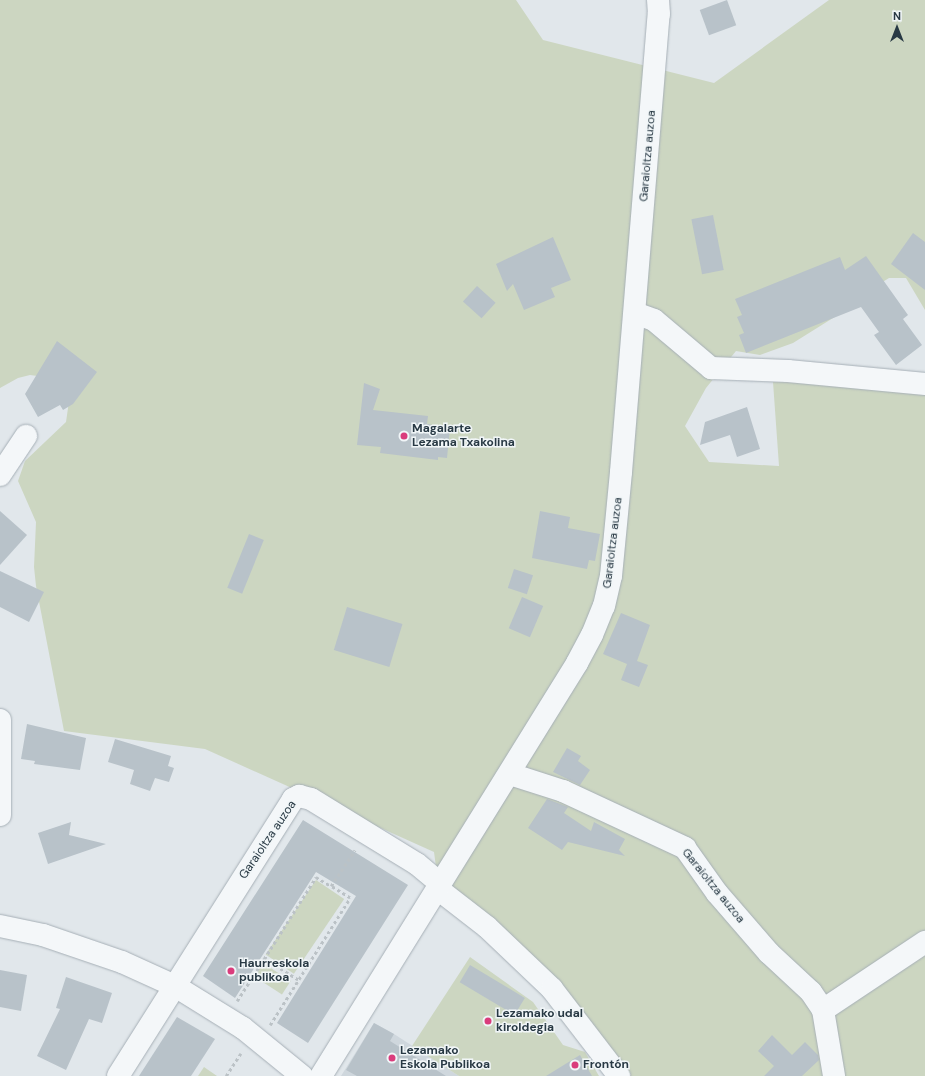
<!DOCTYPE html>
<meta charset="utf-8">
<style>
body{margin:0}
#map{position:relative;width:925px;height:1076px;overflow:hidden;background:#e1e7eb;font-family:"DM Sans",sans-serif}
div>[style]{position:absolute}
.built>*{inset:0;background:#cfd7dd}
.green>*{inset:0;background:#ccd6c1;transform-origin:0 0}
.building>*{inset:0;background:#b8c2c9;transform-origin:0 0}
.path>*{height:2.5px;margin-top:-1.25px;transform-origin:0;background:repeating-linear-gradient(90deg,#bbc2c6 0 3px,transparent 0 6px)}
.roads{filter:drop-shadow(0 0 1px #a6afb6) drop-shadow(0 0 1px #a6afb6)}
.minor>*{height:22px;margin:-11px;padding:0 11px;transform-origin:11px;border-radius:11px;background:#f4f7f9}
.dots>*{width:11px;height:11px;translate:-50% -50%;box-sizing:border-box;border:2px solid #f1f6f8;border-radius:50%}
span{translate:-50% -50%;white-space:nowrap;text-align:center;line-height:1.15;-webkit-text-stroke:3px #f1f6f8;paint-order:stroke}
.street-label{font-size:12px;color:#283944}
.poi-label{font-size:12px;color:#283944;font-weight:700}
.left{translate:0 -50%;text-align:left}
.north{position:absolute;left:877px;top:8px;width:40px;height:40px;-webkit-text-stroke:3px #f1f6f8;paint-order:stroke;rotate:0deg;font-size:11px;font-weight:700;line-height:16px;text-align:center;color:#283944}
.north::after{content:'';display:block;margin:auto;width:14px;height:18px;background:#283944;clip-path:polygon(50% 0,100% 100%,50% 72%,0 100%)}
</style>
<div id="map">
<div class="built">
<div style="clip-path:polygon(374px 1023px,394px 1034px,459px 1076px,341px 1076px)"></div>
</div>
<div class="green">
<div style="clip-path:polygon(0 0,516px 0,543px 40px,714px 83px,829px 0,925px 0,925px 310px,906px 278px,889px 278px,854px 300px,841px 313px,793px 343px,760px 355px,736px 351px,706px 388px,685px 426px,709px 462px,779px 466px,773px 382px,925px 384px,925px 1076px,625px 1076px,581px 1014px,440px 897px,434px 852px,205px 749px,64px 731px,36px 586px,34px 567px,36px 522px,18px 481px,25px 461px,66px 422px,69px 401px,45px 377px,30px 375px,18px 378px,0 388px)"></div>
<div style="left:316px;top:880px;width:34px;height:90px;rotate:34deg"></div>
<div style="clip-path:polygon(470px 957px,533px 1002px,563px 1045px,585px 1052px,599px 1076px,459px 1076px,412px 1046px)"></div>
<div style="left:263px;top:963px;width:33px;height:16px;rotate:33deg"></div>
<div style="clip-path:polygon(204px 1067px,217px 1076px,198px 1076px)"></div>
</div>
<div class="building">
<div style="left:727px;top:0;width:27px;height:29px;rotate:70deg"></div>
<div style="left:713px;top:215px;width:56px;height:22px;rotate:79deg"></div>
<div style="clip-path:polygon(913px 233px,925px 242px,925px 290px,891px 264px)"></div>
<div style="clip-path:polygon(553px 237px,571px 280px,551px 288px,555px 297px,524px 310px,513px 284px,507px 291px,496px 264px)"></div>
<div style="clip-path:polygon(866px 256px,908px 315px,903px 319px,922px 345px,896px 365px,874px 335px,879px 332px,861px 307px,746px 353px,739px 335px,744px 333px,737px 317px,742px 315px,735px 299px,840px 257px,845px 270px)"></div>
<div style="left:477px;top:286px;width:25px;height:21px;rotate:42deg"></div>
<div style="clip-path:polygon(57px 341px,97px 372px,73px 404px,63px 410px,60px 405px,38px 417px,25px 394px)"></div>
<div style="clip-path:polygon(364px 383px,380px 389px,373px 410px,428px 416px,427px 424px,450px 428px,447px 458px,438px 457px,438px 460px,380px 453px,381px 447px,357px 445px)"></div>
<div style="clip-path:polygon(747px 407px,760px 449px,737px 457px,730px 435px,700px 445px,705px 422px)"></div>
<div style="clip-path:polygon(0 511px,27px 535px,0 565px)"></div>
<div style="clip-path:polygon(540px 511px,570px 517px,568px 528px,600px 534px,595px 561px,589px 560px,587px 569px,532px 558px)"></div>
<div style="left:249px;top:534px;width:16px;height:58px;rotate:22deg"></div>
<div style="left:514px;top:569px;width:20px;height:20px;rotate:18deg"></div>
<div style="clip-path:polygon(0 571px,44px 592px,29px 622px,0 607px)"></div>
<div style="left:522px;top:597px;width:23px;height:34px;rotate:23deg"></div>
<div style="left:347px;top:607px;width:58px;height:45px;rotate:17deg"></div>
<div style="clip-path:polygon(621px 613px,650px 625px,637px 661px,648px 665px,639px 687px,621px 680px,627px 664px,603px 654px)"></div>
<div style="clip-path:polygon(27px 724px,86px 738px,80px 770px,34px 764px,35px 761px,21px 759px)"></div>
<div style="clip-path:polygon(115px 739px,171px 756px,168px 766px,174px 768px,169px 782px,155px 778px,150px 791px,130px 784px,134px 770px,108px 762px)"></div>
<div style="clip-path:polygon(567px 748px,581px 756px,578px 761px,590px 770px,580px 785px,553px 772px)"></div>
<div style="clip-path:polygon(547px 799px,568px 807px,564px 813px,591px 831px,594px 822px,625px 839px,619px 850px,625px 856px,568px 842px,562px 850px,528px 828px)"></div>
<div style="clip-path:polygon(303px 820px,408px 885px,308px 1043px,277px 1023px,356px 896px,316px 872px,235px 998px,203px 976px)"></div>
<div style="clip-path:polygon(71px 822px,69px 835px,106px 844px,48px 864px,38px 833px)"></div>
<div style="left:470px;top:965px;width:64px;height:20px;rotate:31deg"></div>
<div style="clip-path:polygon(0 970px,27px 975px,21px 1011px,0 1007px)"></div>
<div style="clip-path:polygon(66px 977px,112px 993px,102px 1023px,89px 1019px,66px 1070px,37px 1056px,60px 1009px,56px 1008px)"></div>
<div style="clip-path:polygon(177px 1017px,215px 1039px,191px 1076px,139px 1076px)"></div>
<div style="clip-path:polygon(374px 1023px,394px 1034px,390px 1041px,446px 1076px,357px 1076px,346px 1070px)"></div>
<div style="clip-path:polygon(772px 1035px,792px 1055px,805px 1042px,818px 1055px,819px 1060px,802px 1076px,764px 1076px,774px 1066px,758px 1051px)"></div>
<div style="clip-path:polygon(580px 1055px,592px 1076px,546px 1076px)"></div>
</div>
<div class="path">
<div style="left:298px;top:980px;width:40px;rotate:-148deg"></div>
<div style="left:264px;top:959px;width:97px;rotate:-57.6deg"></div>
<div style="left:316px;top:877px;width:17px;rotate:31deg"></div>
<div style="left:237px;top:1001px;width:50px;rotate:-57.3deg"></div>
<div style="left:270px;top:1025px;width:150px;rotate:-57.8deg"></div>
<div style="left:350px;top:898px;width:22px;rotate:-148deg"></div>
<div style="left:331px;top:886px;width:43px;rotate:-56.3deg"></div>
<div style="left:226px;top:1076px;width:27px;rotate:-57deg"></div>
</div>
<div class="roads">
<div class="minor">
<div style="left:635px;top:313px;width:20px;rotate:20deg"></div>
<div style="left:654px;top:320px;width:75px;rotate:40.1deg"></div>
<div style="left:711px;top:368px;width:77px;rotate:2.2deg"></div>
<div style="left:788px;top:371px;width:138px;rotate:5.4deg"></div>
<div style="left:0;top:475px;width:47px;rotate:-56.3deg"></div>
<div style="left:0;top:720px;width:95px;rotate:90deg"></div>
<div style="left:510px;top:774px;width:56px;rotate:17.8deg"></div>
<div style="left:563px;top:791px;width:135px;rotate:25deg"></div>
<div style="left:685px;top:848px;width:55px;rotate:54.6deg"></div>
<div style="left:717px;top:893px;width:79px;rotate:49.1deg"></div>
<div style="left:769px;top:953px;width:57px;rotate:42.9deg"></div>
<div style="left:811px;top:992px;width:22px;rotate:56deg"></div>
<div style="left:823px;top:1010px;width:67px;rotate:80.5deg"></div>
<div style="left:438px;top:889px;width:62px;rotate:37.8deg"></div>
<div style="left:487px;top:927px;width:90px;rotate:43.6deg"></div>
<div style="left:552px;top:989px;width:110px;rotate:52.4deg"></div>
<div style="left:0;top:926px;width:44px;rotate:11.8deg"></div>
<div style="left:43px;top:935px;width:83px;rotate:18.9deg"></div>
<div style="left:122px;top:962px;width:58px;rotate:24.4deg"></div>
<div style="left:175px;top:986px;width:80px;rotate:31.7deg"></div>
<div style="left:243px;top:1028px;width:76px;rotate:39.1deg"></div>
<div style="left:823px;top:1010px;width:123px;rotate:-33.7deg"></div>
<div style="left:118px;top:1076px;width:328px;rotate:-57.7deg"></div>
<div style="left:293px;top:799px;width:7px;rotate:-27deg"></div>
<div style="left:299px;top:796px;width:12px;rotate:14deg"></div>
<div style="left:311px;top:799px;width:124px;rotate:31.5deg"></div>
<div style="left:417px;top:864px;width:31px;rotate:40deg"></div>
<div style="left:321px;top:1076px;width:486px;rotate:-58.2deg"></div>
<div style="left:577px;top:663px;width:32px;rotate:-62deg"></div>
<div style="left:592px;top:635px;width:31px;rotate:-68deg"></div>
<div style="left:604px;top:606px;width:31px;rotate:-77deg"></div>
<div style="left:611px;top:576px;width:104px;rotate:-84.5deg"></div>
<div style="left:621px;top:472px;width:460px;rotate:-85.3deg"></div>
<div style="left:659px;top:14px;width:14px;rotate:-94deg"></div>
</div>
</div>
<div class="dots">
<div style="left:404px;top:436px;background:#da3c7c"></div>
<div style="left:231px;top:971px;background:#da3c7c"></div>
<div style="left:488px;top:1021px;background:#da3c7c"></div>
<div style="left:392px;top:1058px;background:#da3c7c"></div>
<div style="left:575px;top:1065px;background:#da3c7c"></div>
</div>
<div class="street-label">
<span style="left:648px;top:156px;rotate:-85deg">Garaioltza auzoa</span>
<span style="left:613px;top:543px;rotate:-83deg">Garaioltza auzoa</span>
<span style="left:268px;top:840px;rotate:-56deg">Garaioltza auzoa</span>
<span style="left:713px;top:886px;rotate:51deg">Garaioltza auzoa</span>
</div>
<div class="poi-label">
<span class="left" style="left:412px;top:436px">Magalarte<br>Lezama Txakolina</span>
<span class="left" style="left:239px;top:971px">Haurreskola<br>publikoa</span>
<span class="left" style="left:496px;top:1021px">Lezamako udal<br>kiroldegia</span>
<span class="left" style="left:400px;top:1058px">Lezamako<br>Eskola Publikoa</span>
<span class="left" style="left:583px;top:1065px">Frontón</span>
</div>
<div class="north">N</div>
</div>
